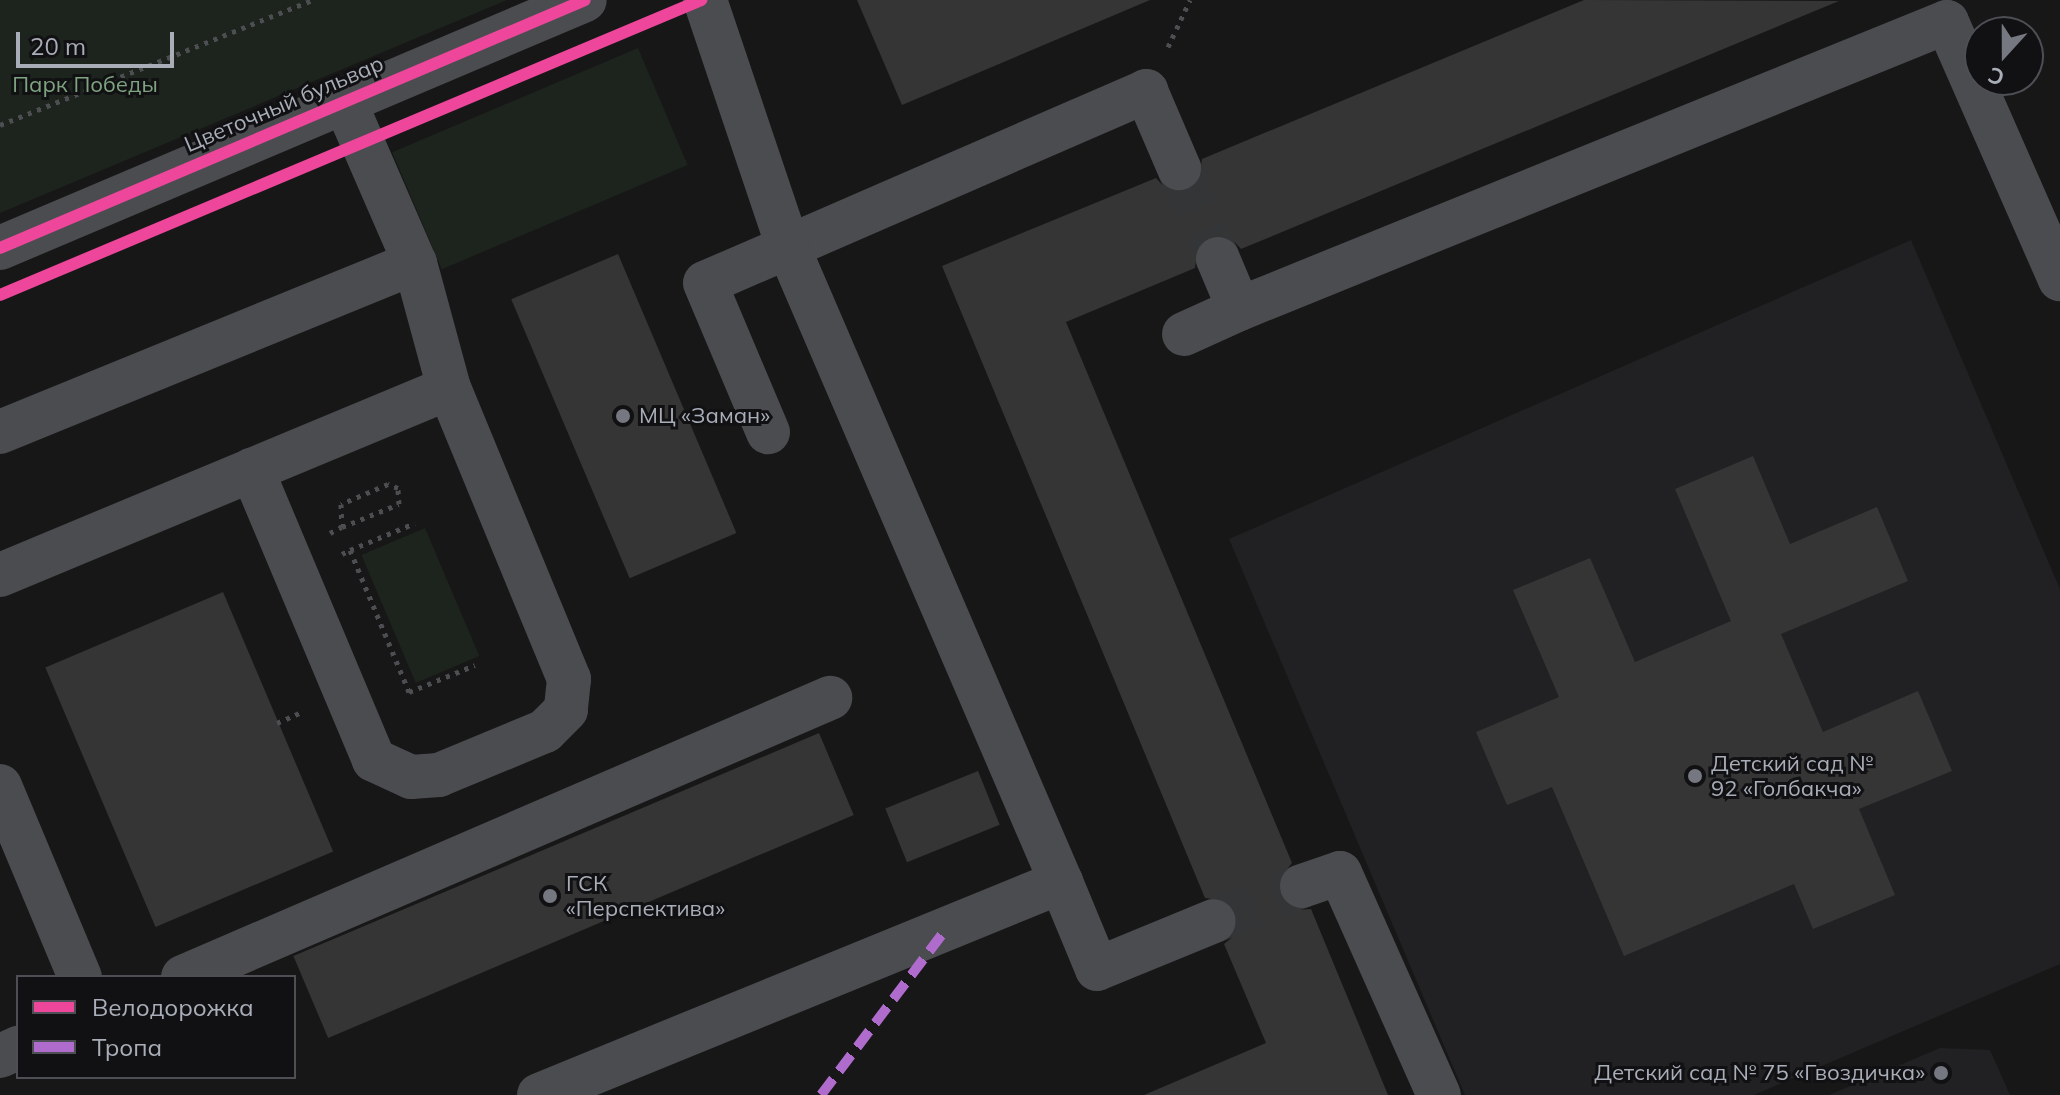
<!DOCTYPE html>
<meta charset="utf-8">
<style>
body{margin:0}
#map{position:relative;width:2060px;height:1095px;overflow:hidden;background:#171717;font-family:Mulish,sans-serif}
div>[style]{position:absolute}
.built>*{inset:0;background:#212123}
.green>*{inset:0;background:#1d241e;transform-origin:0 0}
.building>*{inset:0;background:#353536;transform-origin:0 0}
.minor-tunnel>*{height:44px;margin-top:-22px;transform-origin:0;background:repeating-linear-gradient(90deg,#343537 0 44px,transparent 0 66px)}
.path>*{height:5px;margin-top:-2.5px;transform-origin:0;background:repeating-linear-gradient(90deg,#4d4e52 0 4px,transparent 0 10px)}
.minor>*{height:44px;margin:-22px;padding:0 22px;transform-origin:22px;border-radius:22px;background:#4b4c50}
.quiet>*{height:10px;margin-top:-5px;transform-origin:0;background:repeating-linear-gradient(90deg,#b06ccc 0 20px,transparent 0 30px)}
.cycleway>*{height:12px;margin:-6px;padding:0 6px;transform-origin:6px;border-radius:6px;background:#ed469a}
.dots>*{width:22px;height:22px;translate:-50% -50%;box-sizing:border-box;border:4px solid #111113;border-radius:50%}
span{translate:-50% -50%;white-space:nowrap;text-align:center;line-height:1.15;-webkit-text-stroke:6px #111113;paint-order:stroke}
.park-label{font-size:22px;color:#7fa381}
.street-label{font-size:22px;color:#a8adb8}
.poi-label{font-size:22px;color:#a8adb8}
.left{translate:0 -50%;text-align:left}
.right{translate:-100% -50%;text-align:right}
.legend{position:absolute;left:16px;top:975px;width:280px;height:104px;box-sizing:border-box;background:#111113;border:2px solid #4d4f55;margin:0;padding:10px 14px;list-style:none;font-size:24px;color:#a8adb8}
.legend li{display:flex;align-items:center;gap:16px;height:40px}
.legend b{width:40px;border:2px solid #4d4f55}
.north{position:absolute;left:1964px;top:16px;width:80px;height:80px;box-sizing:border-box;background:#111113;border:2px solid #4d4f55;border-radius:50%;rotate:201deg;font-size:22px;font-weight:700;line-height:32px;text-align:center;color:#a8adb8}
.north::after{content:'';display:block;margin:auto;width:28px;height:36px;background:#757880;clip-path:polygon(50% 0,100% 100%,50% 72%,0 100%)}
.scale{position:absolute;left:16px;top:32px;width:158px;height:36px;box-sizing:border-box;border:4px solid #a8adb8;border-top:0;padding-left:10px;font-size:24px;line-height:28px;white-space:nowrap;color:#a8adb8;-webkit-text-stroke:6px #111113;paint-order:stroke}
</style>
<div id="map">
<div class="built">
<div style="clip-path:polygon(1911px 240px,2060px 589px,2060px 964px,1754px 1095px,1465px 1095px,1229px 539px)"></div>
<div style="clip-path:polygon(1940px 1048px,1990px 1050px,2010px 1095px,1829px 1095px)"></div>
</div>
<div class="green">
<div style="clip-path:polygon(0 0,507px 0,0 213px)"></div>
<div style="left:638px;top:48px;width:127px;height:267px;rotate:67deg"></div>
<div style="left:425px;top:528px;width:139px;height:69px;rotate:67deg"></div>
</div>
<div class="building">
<div style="clip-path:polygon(857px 0,1150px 0,902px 105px)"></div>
<div style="clip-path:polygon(1584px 0,1839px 1px,1241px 249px,1232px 239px,1209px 236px,1198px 245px,1195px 268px,1066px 322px,1292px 863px,1278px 880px,1279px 895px,1296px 910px,1311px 909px,1388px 1095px,1144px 1095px,1266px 1043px,1224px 944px,1234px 936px,1237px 912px,1229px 901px,1205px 898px,942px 266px,1156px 178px,1165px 188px,1188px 191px,1199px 182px,1202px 159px)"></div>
<div style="left:618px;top:254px;width:303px;height:116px;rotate:67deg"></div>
<div style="clip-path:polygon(1753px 456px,1790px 544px,1877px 507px,1908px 581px,1781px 634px,1823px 732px,1918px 691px,1952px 771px,1859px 809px,1895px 895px,1813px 929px,1794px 884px,1624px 956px,1552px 787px,1507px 805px,1476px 732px,1559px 697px,1513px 590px,1590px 558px,1635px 662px,1731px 621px,1675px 489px)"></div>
<div style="left:223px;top:592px;width:282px;height:193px;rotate:67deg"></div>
<div style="left:819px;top:733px;width:89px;height:571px;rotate:67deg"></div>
<div style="left:978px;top:771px;width:58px;height:100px;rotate:68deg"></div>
</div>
<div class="minor-tunnel">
<div style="left:1179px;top:168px;width:99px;rotate:66.8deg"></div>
<div style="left:1214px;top:921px;width:95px;rotate:-21.7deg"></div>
</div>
<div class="path">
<div style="left:624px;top:32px;width:38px;rotate:-23deg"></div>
<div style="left:1168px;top:47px;width:52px;rotate:-64.9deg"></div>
<div style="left:0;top:125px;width:336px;rotate:-21.8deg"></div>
<div style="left:330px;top:533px;width:13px;rotate:-27deg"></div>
<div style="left:342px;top:527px;width:61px;rotate:-22deg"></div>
<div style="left:399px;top:504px;width:16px;rotate:-94deg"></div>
<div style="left:398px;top:488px;width:11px;rotate:-158deg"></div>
<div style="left:388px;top:484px;width:51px;rotate:156.9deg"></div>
<div style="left:341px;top:504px;width:23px;rotate:88deg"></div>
<div style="left:350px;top:550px;width:70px;rotate:-22.6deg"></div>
<div style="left:342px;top:554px;width:9px;rotate:-27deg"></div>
<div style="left:350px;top:550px;width:154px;rotate:67.4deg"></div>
<div style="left:409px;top:692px;width:71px;rotate:-22.2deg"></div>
<div style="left:277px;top:723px;width:27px;rotate:-24deg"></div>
</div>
<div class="minor">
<div style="left:705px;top:0;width:261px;rotate:71.4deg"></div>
<div style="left:788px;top:247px;width:391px;rotate:-23.5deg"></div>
<div style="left:1146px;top:91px;width:84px;rotate:66.8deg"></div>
<div style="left:344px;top:100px;width:178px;rotate:66.5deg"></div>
<div style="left:415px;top:263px;width:130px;rotate:74.8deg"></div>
<div style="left:449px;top:388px;width:315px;rotate:67.6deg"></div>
<div style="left:569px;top:679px;width:31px;rotate:96deg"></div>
<div style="left:566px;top:710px;width:30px;rotate:135deg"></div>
<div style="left:545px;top:731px;width:115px;rotate:157.5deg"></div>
<div style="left:439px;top:775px;width:28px;rotate:176deg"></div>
<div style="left:411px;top:777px;width:41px;rotate:-155.3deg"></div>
<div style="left:374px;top:760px;width:315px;rotate:-112.8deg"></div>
<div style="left:252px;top:470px;width:213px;rotate:-22.6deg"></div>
<div style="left:0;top:248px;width:635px;rotate:-22.97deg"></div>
<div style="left:1218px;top:259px;width:54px;rotate:67.2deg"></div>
<div style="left:1239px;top:309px;width:764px;rotate:-22.07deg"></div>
<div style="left:1947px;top:22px;width:281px;rotate:66.3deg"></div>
<div style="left:1184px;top:334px;width:60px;rotate:-24.4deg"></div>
<div style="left:0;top:432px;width:448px;rotate:-22.2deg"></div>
<div style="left:0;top:575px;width:273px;rotate:-22.6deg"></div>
<div style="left:0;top:786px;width:207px;rotate:67.3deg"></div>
<div style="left:1061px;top:882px;width:94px;rotate:67.5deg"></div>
<div style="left:1097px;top:969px;width:126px;rotate:-22.3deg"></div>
<div style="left:1302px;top:886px;width:40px;rotate:-18.9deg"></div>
<div style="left:1340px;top:873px;width:243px;rotate:66deg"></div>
<div style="left:183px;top:977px;width:705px;rotate:-23.33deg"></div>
<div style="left:0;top:1056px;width:20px;rotate:-24deg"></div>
<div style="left:539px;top:1095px;width:564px;rotate:-22.2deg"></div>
<div style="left:1061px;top:882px;width:691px;rotate:-113.26deg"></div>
<div style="left:788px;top:247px;width:90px;rotate:156.6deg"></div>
<div style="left:705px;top:283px;width:162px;rotate:67.1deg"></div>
</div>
<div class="quiet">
<div style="left:821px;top:1095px;width:209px;rotate:-53deg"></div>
</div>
<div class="cycleway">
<div style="left:0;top:248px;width:635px;rotate:-22.97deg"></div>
<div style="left:0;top:295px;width:761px;rotate:-22.82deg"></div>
</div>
<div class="dots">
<div style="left:623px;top:416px;background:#757880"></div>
<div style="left:1695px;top:776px;background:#757880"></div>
<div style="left:550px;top:896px;background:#757880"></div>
<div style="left:1941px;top:1073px;background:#757880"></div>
</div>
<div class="park-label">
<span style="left:85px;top:85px">Парк Победы</span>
</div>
<div class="street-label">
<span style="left:284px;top:104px;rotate:-23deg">Цветочный бульвар</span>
</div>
<div class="poi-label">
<span class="left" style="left:639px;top:416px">МЦ «Заман»</span>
<span class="left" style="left:1711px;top:776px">Детский сад №<br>92 «Голбакча»</span>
<span class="left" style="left:566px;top:896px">ГСК<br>«Перспектива»</span>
<span class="right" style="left:1925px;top:1073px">Детский сад № 75 «Гвоздичка»</span>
</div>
<ul class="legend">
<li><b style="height:10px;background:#ed469a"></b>Велодорожка</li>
<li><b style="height:10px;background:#b06ccc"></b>Тропа</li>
</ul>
<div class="north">С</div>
<div class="scale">20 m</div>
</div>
